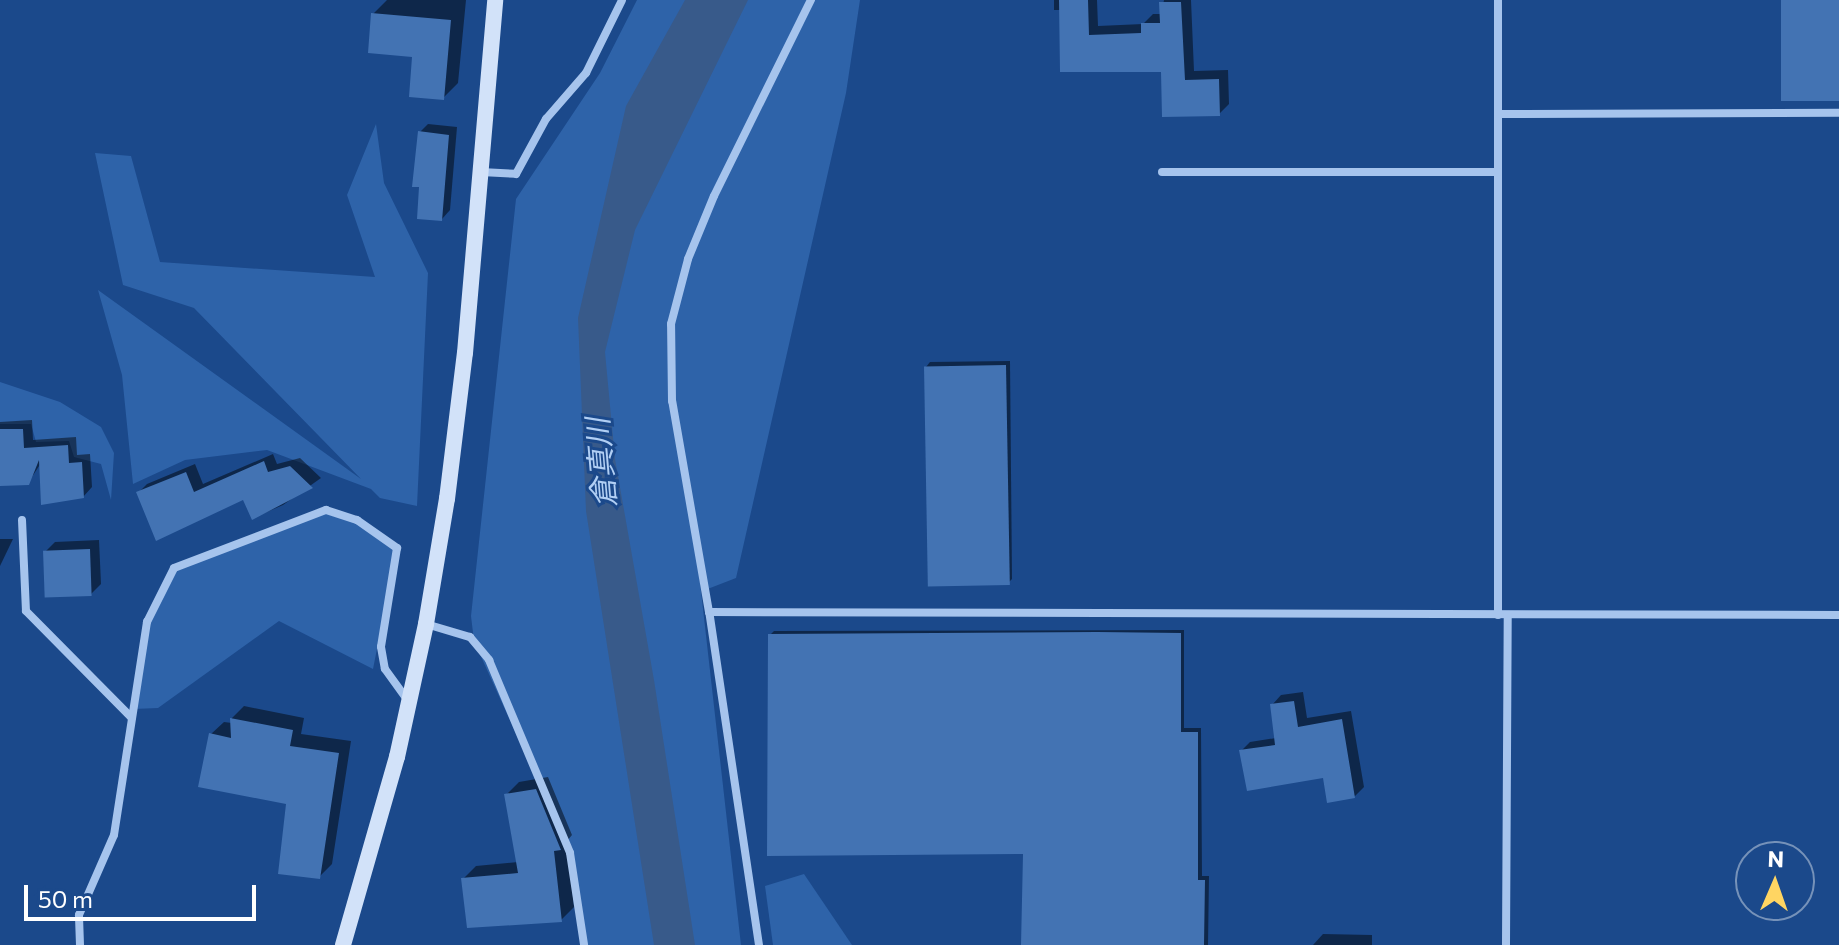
<!DOCTYPE html>
<meta charset="utf-8">
<style>
body{margin:0}
#map{position:relative;width:1839px;height:945px;overflow:hidden;background:#1b498b;font-family:Commissioner,"Noto Sans JP",sans-serif}
div>[style]{position:absolute}
.green>*{inset:0;background:#2e63a9}
.water>*{inset:0;background:#385a8a}
.shadow>*{inset:0;background:#0007}
.building>*{inset:0;background:#4373b3;transform-origin:0 0}
.street>*{height:8px;margin:-4px;padding:0 4px;transform-origin:4px;border-radius:4px;background:#a6c4ed}
.secondary>*{height:16px;margin:-8px;padding:0 8px;transform-origin:8px;border-radius:8px;background:#d2e2f9}
span{translate:-50% -50%;white-space:nowrap;text-align:center;line-height:1.15;-webkit-text-stroke:6px #1b498b;paint-order:stroke}
.water-label{font-size:30px;color:#b1cff4;font-style:italic}
.north{position:absolute;left:1735px;top:841px;width:80px;height:80px;box-sizing:border-box;background:#1b498b;border:2px solid #7692b9;border-radius:50%;rotate:2deg;font-size:22px;font-weight:700;line-height:32px;text-align:center;color:#fff}
.north::after{content:'';display:block;margin:auto;width:28px;height:36px;background:#ffd562;clip-path:polygon(50% 0,100% 100%,50% 72%,0 100%)}
.scale{position:absolute;left:24px;top:885px;width:232px;height:36px;box-sizing:border-box;border:4px solid #fff;border-top:0;padding-left:10px;font-size:24px;line-height:28px;white-space:nowrap;color:#fff;-webkit-text-stroke:6px #1b498b;paint-order:stroke}
</style>
<div id="map">
<div class="green">
<div style="clip-path:polygon(637px 0,860px 0,846px 93px,736px 578px,705px 590px,695px 538px,741px 945px,583px 945px,570px 853px,474px 641px,471px 616px,516px 199px,600px 73px)"></div>
<div style="clip-path:polygon(376px 124px,384px 183px,428px 273px,417px 506px,380px 498px,371px 489px,267px 450px,185px 460px,133px 484px,122px 375px,98px 290px,361px 479px,194px 308px,123px 285px,95px 153px,131px 156px,160px 262px,375px 277px,347px 195px)"></div>
<div style="clip-path:polygon(0 382px,60px 402px,101px 427px,114px 453px,111px 500px,101px 464px,74px 457px,69px 441px,36px 442px,31px 424px,0 424px)"></div>
<div style="clip-path:polygon(326px 510px,364px 524px,397px 548px,373px 669px,279px 621px,158px 708px,133px 709px,147px 622px,174px 568px)"></div>
<div style="clip-path:polygon(804px 874px,852px 945px,773px 945px,765px 886px)"></div>
</div>
<div class="water">
<div style="clip-path:polygon(685px 0,748px 0,635px 230px,605px 352px,615px 459px,654px 680px,695px 945px,654px 945px,586px 511px,578px 318px,626px 106px)"></div>
</div>
<div class="shadow">
<div style="clip-path:polygon(387px 0,466px 0,458px 83px,443px 98px,414px 56px,373px 14px)"></div>
<div style="clip-path:polygon(1054px 0,1097px 0,1098px 26px,1143px 24px,1153px 14px,1161px 14px,1164px 0,1191px 0,1194px 71px,1228px 70px,1229px 104px,1219px 114px,1163px 70px,1062px 70px,1061px 10px,1054px 10px)"></div>
<div style="clip-path:polygon(428px 124px,457px 127px,450px 210px,442px 219px,420px 132px)"></div>
<div style="clip-path:polygon(1010px 361px,1012px 579px,1008px 583px,926px 367px,930px 362px)"></div>
<div style="clip-path:polygon(32px 420px,33px 440px,76px 437px,77px 455px,90px 454px,92px 487px,83px 497px,41px 463px,28px 483px,0 484px,0 422px)"></div>
<div style="clip-path:polygon(273px 454px,277px 464px,300px 458px,321px 478px,283px 505px,253px 518px,244px 497px,138px 493px,147px 484px,195px 464px,203px 484px)"></div>
<div style="clip-path:polygon(0 539px,13px 539px,0 566px)"></div>
<div style="clip-path:polygon(99px 540px,101px 584px,91px 594px,46px 551px,55px 542px)"></div>
<div style="clip-path:polygon(1184px 630px,1184px 728px,1201px 728px,1202px 876px,1209px 876px,1208px 945px,1023px 945px,1025px 852px,770px 635px,774px 631px)"></div>
<div style="clip-path:polygon(1303px 692px,1307px 718px,1351px 711px,1364px 787px,1355px 796px,1324px 776px,1241px 751px,1250px 742px,1276px 738px,1272px 705px,1281px 695px)"></div>
<div style="clip-path:polygon(244px 706px,304px 718px,301px 734px,351px 741px,332px 864px,319px 877px,288px 802px,211px 734px,224px 722px,232px 723px,232px 718px)"></div>
<div style="clip-path:polygon(548px 777px,572px 835px,567px 841px,574px 907px,561px 920px,463px 879px,476px 866px,518px 862px,506px 795px,519px 782px)"></div>
<div style="clip-path:polygon(1323px 934px,1372px 935px,1372px 945px,1313px 945px)"></div>
</div>
<div class="building">
<div style="clip-path:polygon(1059px 0,1088px 0,1089px 35px,1141px 33px,1141px 23px,1160px 23px,1159px 2px,1181px 2px,1185px 80px,1219px 79px,1220px 116px,1162px 117px,1161px 72px,1060px 72px)"></div>
<div style="left:1781px;top:0;width:58px;height:101px"></div>
<div style="clip-path:polygon(371px 13px,451px 20px,444px 100px,409px 97px,412px 57px,368px 53px)"></div>
<div style="clip-path:polygon(418px 131px,449px 135px,442px 221px,417px 219px,419px 187px,412px 187px)"></div>
<div style="left:1006px;top:365px;width:220px;height:82px;rotate:89deg"></div>
<div style="clip-path:polygon(0 429px,23px 429px,24px 448px,68px 445px,69px 463px,82px 462px,84px 498px,41px 505px,39px 460px,29px 485px,0 486px)"></div>
<div style="clip-path:polygon(264px 461px,268px 472px,290px 466px,313px 488px,252px 520px,243px 500px,156px 541px,136px 492px,186px 472px,194px 492px)"></div>
<div style="left:90px;top:549px;width:47px;height:47px;rotate:88deg"></div>
<div style="clip-path:polygon(1097px 632px,1181px 633px,1181px 732px,1198px 732px,1198px 880px,1205px 880px,1204px 945px,1021px 945px,1023px 854px,767px 856px,768px 634px)"></div>
<div style="clip-path:polygon(1294px 701px,1298px 727px,1342px 719px,1355px 798px,1327px 803px,1323px 778px,1247px 791px,1239px 750px,1275px 745px,1270px 704px)"></div>
<div style="clip-path:polygon(230px 718px,293px 730px,290px 746px,339px 753px,320px 879px,278px 874px,286px 804px,198px 787px,209px 733px,231px 738px)"></div>
<div style="clip-path:polygon(536px 789px,561px 850px,554px 851px,562px 922px,467px 928px,461px 878px,518px 873px,504px 794px)"></div>
</div>
<div class="street">
<div style="left:1498px;top:0;width:615px;rotate:90deg"></div>
<div style="left:1498px;top:114px;width:341px;rotate:-0.2deg"></div>
<div style="left:481px;top:172px;width:35px;rotate:3deg"></div>
<div style="left:516px;top:174px;width:63px;rotate:-61.4deg"></div>
<div style="left:546px;top:119px;width:61px;rotate:-49deg"></div>
<div style="left:586px;top:73px;width:81px;rotate:-63.7deg"></div>
<div style="left:1162px;top:172px;width:336px"></div>
<div style="left:22px;top:520px;width:91px;rotate:87.5deg"></div>
<div style="left:26px;top:611px;width:149px;rotate:45.3deg"></div>
<div style="left:709px;top:612px;width:1130px;rotate:0.15deg"></div>
<div style="left:426px;top:624px;width:46px;rotate:16.5deg"></div>
<div style="left:470px;top:637px;width:30px;rotate:50deg"></div>
<div style="left:489px;top:660px;width:209px;rotate:67.2deg"></div>
<div style="left:570px;top:853px;width:93px;rotate:81.3deg"></div>
<div style="left:80px;top:945px;width:30px;rotate:-92deg"></div>
<div style="left:79px;top:915px;width:87px;rotate:-66.4deg"></div>
<div style="left:114px;top:835px;width:216px;rotate:-81.2deg"></div>
<div style="left:147px;top:622px;width:60px;rotate:-63.4deg"></div>
<div style="left:174px;top:568px;width:163px;rotate:-20.9deg"></div>
<div style="left:326px;top:510px;width:33px;rotate:18deg"></div>
<div style="left:357px;top:520px;width:49px;rotate:35deg"></div>
<div style="left:397px;top:548px;width:100px;rotate:99.2deg"></div>
<div style="left:381px;top:647px;width:22px;rotate:80deg"></div>
<div style="left:385px;top:669px;width:39px;rotate:54deg"></div>
<div style="left:759px;top:945px;width:337px;rotate:-98.5deg"></div>
<div style="left:709px;top:612px;width:214px;rotate:-99.9deg"></div>
<div style="left:672px;top:401px;width:77px;rotate:-90.7deg"></div>
<div style="left:671px;top:324px;width:67px;rotate:-75.3deg"></div>
<div style="left:688px;top:259px;width:68px;rotate:-67.6deg"></div>
<div style="left:714px;top:196px;width:219px;rotate:-63.7deg"></div>
<div style="left:1506px;top:945px;width:330px;rotate:-89.7deg"></div>
</div>
<div class="secondary">
<div style="left:343px;top:945px;width:196px;rotate:-74deg"></div>
<div style="left:397px;top:757px;width:136px;rotate:-77.7deg"></div>
<div style="left:426px;top:624px;width:127px;rotate:-80.5deg"></div>
<div style="left:447px;top:499px;width:147px;rotate:-83deg"></div>
<div style="left:465px;top:353px;width:354px;rotate:-85.1deg"></div>
</div>
<div class="water-label">
<span style="left:600px;top:463px;rotate:-95deg">倉真川</span>
</div>
<div class="north">N</div>
<div class="scale">50 m</div>
</div>
